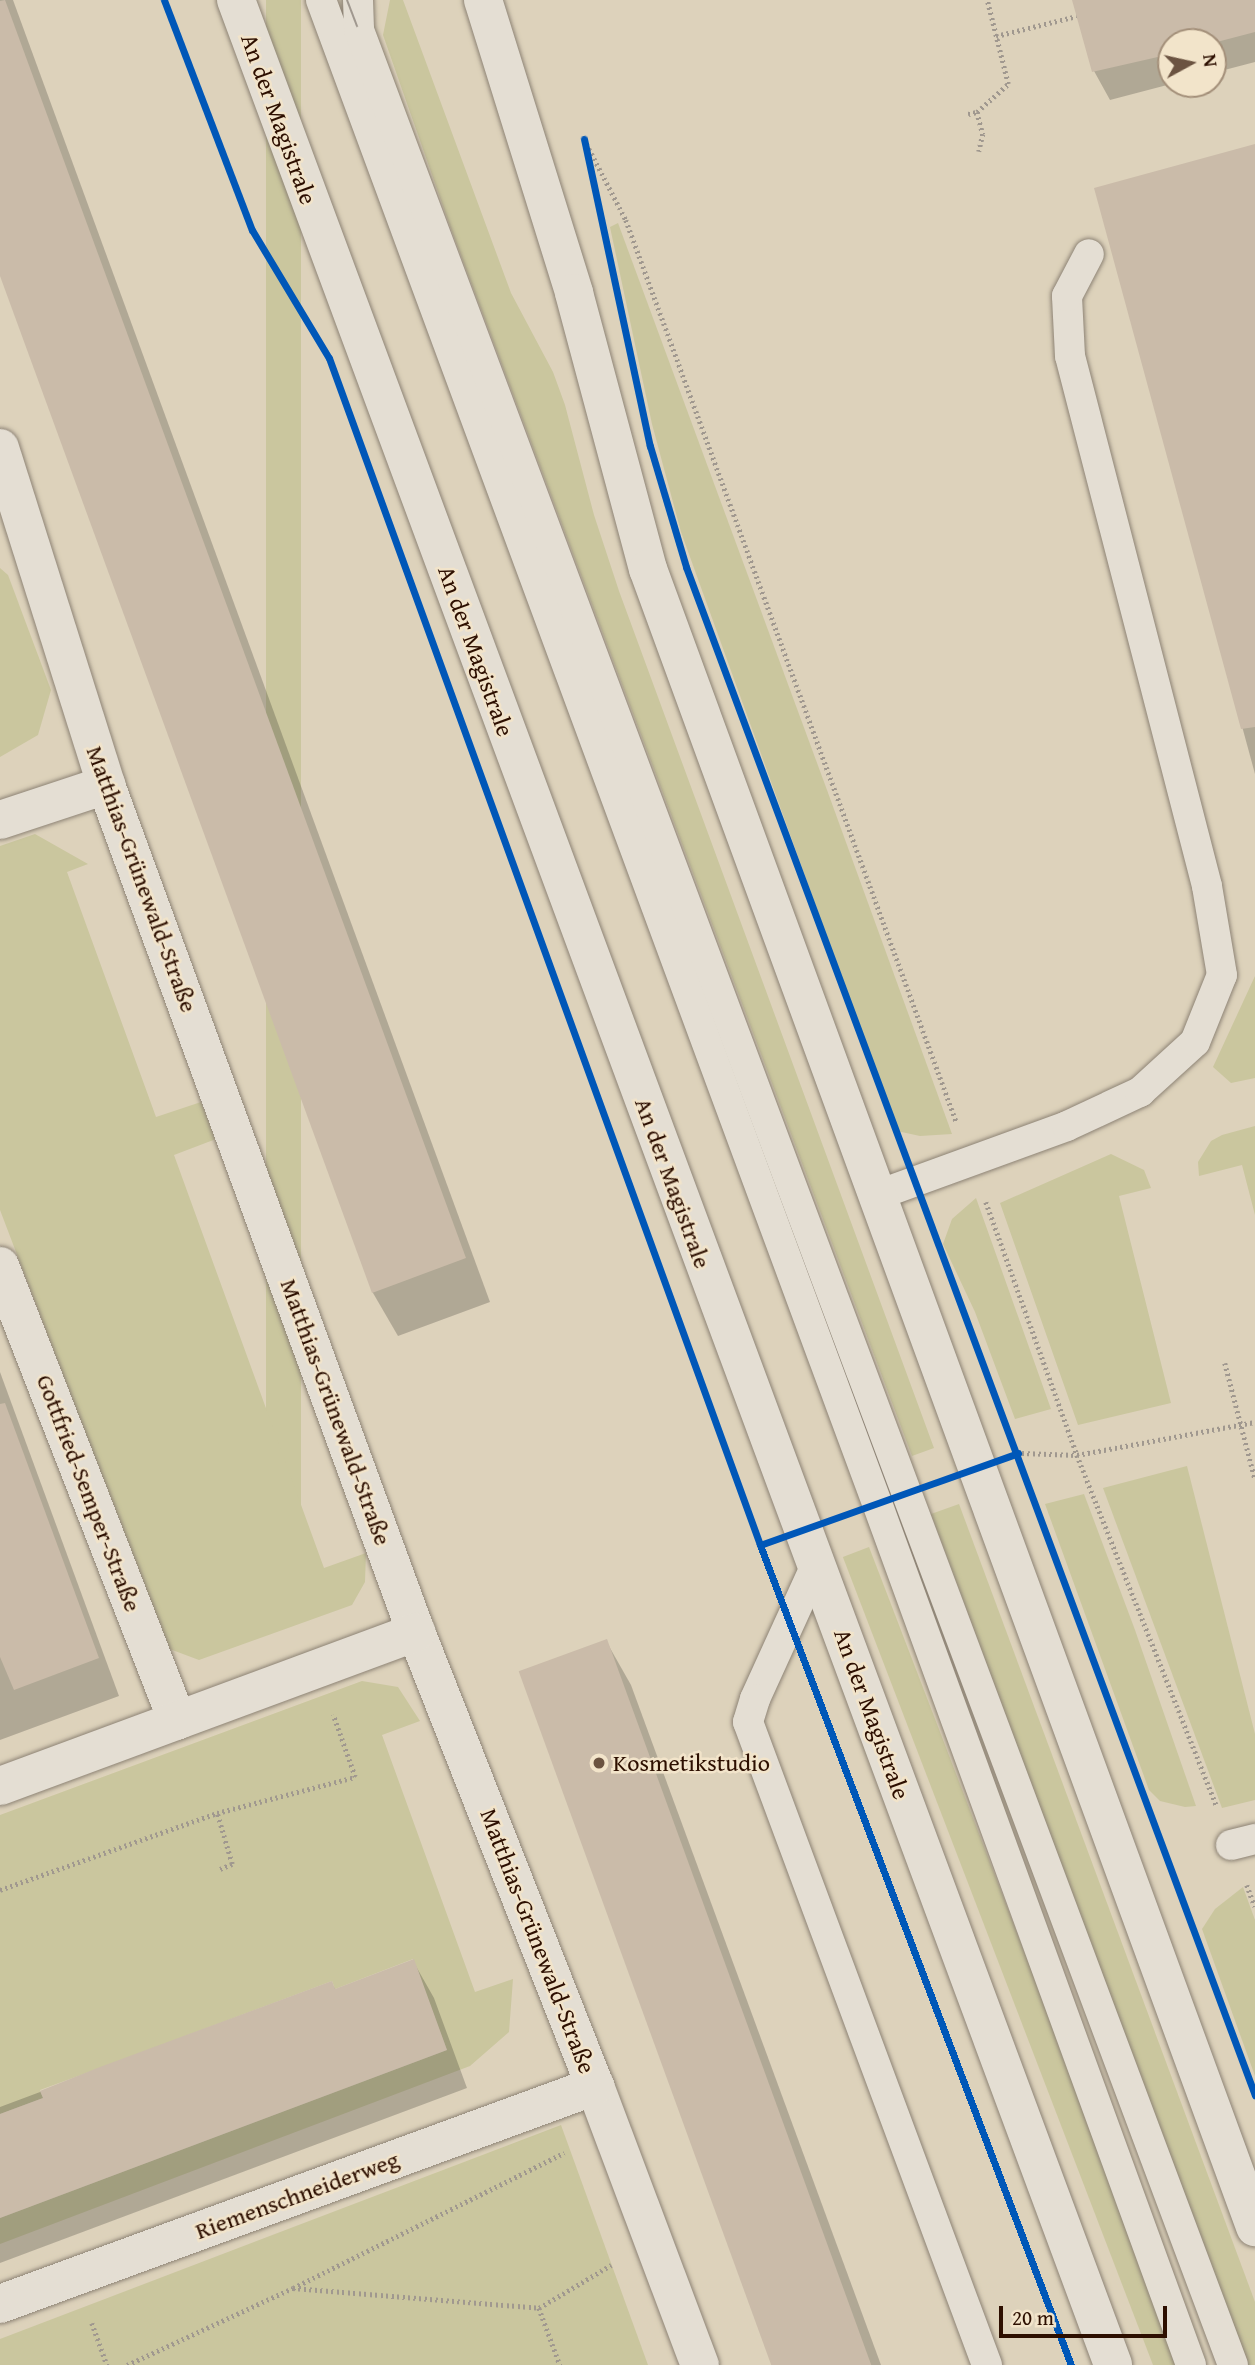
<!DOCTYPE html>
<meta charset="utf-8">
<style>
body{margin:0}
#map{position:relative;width:1255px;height:2365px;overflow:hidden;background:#ddd2bb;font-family:"Gentium Book Plus",serif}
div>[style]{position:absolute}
.green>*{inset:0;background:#cac69e;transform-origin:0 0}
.shadow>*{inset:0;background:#0003}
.building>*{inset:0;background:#cabba9;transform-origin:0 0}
.path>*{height:4.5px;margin-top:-2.25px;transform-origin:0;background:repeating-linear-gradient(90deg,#a0988f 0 2px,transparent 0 5.5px)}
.roads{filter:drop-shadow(0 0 2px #8d8375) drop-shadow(0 0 2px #8d8375)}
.service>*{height:30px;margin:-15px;padding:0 15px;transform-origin:15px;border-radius:15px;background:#e4ded3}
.minor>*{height:38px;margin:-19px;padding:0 19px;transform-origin:19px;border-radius:19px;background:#e4ded3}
.secondary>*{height:38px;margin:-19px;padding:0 19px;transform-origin:19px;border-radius:19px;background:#e4ded3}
.tram>*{height:2px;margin:-1px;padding:0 1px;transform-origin:1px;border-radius:1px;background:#a0988f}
.cycleway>*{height:7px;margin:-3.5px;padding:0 3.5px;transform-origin:3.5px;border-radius:3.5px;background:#0057b8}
.dots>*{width:19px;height:19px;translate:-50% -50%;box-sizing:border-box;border:4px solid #f2e4ca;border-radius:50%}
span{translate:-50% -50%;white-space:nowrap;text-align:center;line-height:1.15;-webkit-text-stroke:5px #f2e4ca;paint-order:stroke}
.street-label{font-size:24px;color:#2d0f00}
.poi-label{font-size:24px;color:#2d0f00}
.left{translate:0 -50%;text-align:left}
.north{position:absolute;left:1157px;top:28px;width:70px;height:70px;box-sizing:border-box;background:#f2e4ca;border:2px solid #a38f79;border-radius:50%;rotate:82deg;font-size:19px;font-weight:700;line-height:28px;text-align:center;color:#2d0f00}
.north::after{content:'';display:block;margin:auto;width:24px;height:32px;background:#6b5341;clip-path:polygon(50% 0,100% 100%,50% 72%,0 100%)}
.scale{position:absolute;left:999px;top:2306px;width:168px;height:32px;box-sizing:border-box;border:4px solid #2d0f00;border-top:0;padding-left:9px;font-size:21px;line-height:24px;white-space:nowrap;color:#2d0f00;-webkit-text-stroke:5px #f2e4ca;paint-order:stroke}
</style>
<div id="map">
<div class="green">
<div style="left:266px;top:0;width:35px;height:1586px"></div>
<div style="clip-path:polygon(390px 0,403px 0,511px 293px,553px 372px,565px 405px,594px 515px,619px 591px,934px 1448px,912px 1456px,451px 229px,383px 35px)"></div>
<div style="clip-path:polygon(618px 223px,827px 790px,952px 1134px,920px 1136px,897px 1131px,681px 532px,652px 424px,610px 227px)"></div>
<div style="clip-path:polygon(0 568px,8px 575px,51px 690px,38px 735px,0 757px)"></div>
<div style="clip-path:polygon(35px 834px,88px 864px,67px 872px,156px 1117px,201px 1102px,216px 1139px,174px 1155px,324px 1568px,366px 1553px,365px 1582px,352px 1605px,199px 1660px,167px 1648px,0 1210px,0 846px)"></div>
<div style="clip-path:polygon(1255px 976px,1255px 1078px,1231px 1083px,1213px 1067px)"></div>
<div style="clip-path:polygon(1255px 1126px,1255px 1215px,1242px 1165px,1199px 1176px,1198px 1162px,1211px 1141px,1222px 1135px)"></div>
<div style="clip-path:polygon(1111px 1154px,1144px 1170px,1151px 1188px,1119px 1196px,1171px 1403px,1078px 1425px,1000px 1203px)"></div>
<div style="clip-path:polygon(976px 1198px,1051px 1409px,1015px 1419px,975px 1312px,943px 1244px,952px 1219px)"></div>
<div style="clip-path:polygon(1187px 1466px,1255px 1734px,1255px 1800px,1222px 1808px,1103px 1488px)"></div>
<div style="clip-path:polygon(1084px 1494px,1135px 1630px,1196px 1806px,1185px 1807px,1160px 1801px,1149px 1790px,1045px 1504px)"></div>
<div style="clip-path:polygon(959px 1504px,1255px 2302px,1255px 2365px,1247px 2365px,931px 1514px)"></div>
<div style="left:869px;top:1547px;width:874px;height:28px;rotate:69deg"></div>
<div style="clip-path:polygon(362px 1681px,398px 1687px,420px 1721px,382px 1735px,475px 1992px,513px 1979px,509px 2032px,470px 2066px,0 2244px,0 2218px,447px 2050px,413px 1959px,335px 1989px,332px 1981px,100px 2068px,40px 2090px,43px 2098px,0 2114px,0 1815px)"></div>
<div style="clip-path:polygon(1243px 1887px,1255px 1920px,1255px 2076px,1202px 1929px,1215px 1909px)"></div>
<div style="clip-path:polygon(561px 2125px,648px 2365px,0 2365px,0 2339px)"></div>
</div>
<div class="shadow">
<div style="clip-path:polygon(0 0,13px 0,490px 1302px,398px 1336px,373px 1293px,0 271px)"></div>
<div style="clip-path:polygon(1074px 0,1255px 0,1255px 62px,1213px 73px,1213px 42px,1171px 42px,1171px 84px,1110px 100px,1094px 71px)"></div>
<div style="clip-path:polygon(1255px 146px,1255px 774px,1096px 189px)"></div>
<div style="clip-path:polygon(0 1372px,119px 1696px,0 1740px)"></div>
<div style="clip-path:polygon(606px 1641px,631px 1685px,881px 2365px,775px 2365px)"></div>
<div style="clip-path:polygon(413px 1961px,434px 1998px,467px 2088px,0 2263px,0 2107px,331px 1983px,336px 1990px)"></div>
</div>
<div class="building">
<div style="clip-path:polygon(5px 0,466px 1258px,372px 1293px,0 276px,0 1px)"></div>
<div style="clip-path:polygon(1072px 0,1255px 0,1255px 32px,1213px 43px,1171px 42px,1171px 54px,1092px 72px)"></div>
<div style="clip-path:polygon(1255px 144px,1255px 727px,1241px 729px,1094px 188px)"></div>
<div style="clip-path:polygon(5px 1403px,99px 1658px,14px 1690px,0 1657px,0 1404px)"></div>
<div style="left:607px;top:1639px;width:774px;height:94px;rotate:70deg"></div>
<div style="clip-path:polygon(414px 1959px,447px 2050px,0 2218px,0 2114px,43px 2098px,40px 2091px,100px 2067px,332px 1981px,335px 1989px)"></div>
</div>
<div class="path">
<div style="left:996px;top:36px;width:83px;rotate:-13.9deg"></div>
<div style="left:977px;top:112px;width:23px;rotate:75deg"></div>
<div style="left:983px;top:134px;width:18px;rotate:103deg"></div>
<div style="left:968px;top:114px;width:9px;rotate:-13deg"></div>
<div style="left:977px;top:112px;width:42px;rotate:-42.1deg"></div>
<div style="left:1008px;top:84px;width:87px;rotate:-104deg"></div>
<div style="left:584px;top:139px;width:91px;rotate:62.6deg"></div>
<div style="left:626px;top:220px;width:960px;rotate:69.88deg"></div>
<div style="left:986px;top:1202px;width:269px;rotate:70.2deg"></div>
<div style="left:1077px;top:1455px;width:377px;rotate:68.3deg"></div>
<div style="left:1225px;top:1363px;width:120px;rotate:75.5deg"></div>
<div style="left:1022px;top:1453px;width:55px;rotate:2.1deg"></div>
<div style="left:1077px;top:1455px;width:181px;rotate:-10.5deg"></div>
<div style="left:220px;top:1869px;width:13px;rotate:-23deg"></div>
<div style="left:232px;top:1864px;width:53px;rotate:-106.4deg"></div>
<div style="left:217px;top:1813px;width:143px;rotate:-14.6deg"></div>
<div style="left:355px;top:1777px;width:66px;rotate:-109.5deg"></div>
<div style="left:1247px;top:1885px;width:23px;rotate:70deg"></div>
<div style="left:0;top:1890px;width:230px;rotate:-19.5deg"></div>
<div style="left:293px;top:2288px;width:303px;rotate:-26.5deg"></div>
<div style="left:539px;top:2308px;width:61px;rotate:69.8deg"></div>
<div style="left:92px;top:2323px;width:45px;rotate:70.3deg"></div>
<div style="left:127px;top:2365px;width:183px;rotate:-24.9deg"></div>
<div style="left:293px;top:2288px;width:247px;rotate:4.6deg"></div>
<div style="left:539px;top:2308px;width:84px;rotate:-30.8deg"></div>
</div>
<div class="roads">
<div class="service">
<div style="left:321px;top:0;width:1603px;rotate:69.7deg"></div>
<div style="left:877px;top:1503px;width:917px;rotate:69.98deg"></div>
<div style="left:358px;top:0;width:30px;rotate:88deg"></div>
<div style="left:359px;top:30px;width:2493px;rotate:69.48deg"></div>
<div style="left:875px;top:1196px;width:204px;rotate:-20deg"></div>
<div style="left:1067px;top:1126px;width:81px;rotate:-25deg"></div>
<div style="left:1140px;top:1092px;width:74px;rotate:-42.3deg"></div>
<div style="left:1195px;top:1042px;width:72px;rotate:-68.1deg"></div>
<div style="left:1222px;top:975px;width:90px;rotate:-99.6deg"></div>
<div style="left:1207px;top:886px;width:547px;rotate:-104.49deg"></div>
<div style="left:1070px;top:356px;width:60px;rotate:-92.9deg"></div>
<div style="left:1067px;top:296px;width:47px;rotate:-62.4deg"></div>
<div style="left:816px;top:1565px;width:147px;rotate:114.5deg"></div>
<div style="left:755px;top:1699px;width:24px;rotate:107deg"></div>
<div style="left:748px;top:1722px;width:686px;rotate:69.61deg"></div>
<div style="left:1231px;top:1845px;width:25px;rotate:-14deg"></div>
</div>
<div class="minor">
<div style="left:0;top:448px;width:353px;rotate:72.5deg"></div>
<div style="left:106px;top:785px;width:902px;rotate:69.9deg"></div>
<div style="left:416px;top:1632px;width:488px;rotate:68.5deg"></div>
<div style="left:595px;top:2086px;width:298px;rotate:69.4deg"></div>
<div style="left:0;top:820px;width:112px;rotate:-18.3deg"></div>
<div style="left:0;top:1266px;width:488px;rotate:68.7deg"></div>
<div style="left:0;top:1786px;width:444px;rotate:-20.3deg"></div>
<div style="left:0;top:2304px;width:634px;rotate:-20.12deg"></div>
</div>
<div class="secondary">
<div style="left:236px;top:0;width:2522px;rotate:69.65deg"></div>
<div style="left:483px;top:0;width:307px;rotate:72.7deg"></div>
<div style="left:574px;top:293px;width:286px;rotate:75deg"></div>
<div style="left:648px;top:569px;width:1766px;rotate:69.89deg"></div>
</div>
</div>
<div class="tram">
<div style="left:347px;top:0;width:28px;rotate:69deg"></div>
</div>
<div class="cycleway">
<div style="left:164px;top:0;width:246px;rotate:69.1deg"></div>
<div style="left:252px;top:230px;width:149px;rotate:59deg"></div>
<div style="left:329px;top:358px;width:1263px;rotate:70.04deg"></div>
<div style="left:760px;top:1545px;width:877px;rotate:69.23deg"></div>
<div style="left:584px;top:139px;width:314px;rotate:77.9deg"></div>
<div style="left:650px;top:446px;width:126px;rotate:73.4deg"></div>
<div style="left:686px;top:567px;width:1631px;rotate:69.58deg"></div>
<div style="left:760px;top:1545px;width:274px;rotate:-19.6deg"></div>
</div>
<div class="dots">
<div style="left:599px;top:1763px;background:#6b5341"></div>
</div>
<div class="street-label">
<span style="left:279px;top:119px;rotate:70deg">An der Magistrale</span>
<span style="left:476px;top:651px;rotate:70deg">An der Magistrale</span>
<span style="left:142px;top:879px;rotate:70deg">Matthias-Grünewald-Straße</span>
<span style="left:673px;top:1183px;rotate:70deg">An der Magistrale</span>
<span style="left:336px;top:1412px;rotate:70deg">Matthias-Grünewald-Straße</span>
<span style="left:89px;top:1493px;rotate:69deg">Gottfried-Semper-Straße</span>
<span style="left:872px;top:1714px;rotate:70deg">An der Magistrale</span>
<span style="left:538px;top:1941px;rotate:69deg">Matthias-Grünewald-Straße</span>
<span style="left:297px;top:2195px;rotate:-20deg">Riemenschneiderweg</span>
</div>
<div class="poi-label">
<span class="left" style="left:613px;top:1763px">Kosmetikstudio</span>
</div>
<div class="north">N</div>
<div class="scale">20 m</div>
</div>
